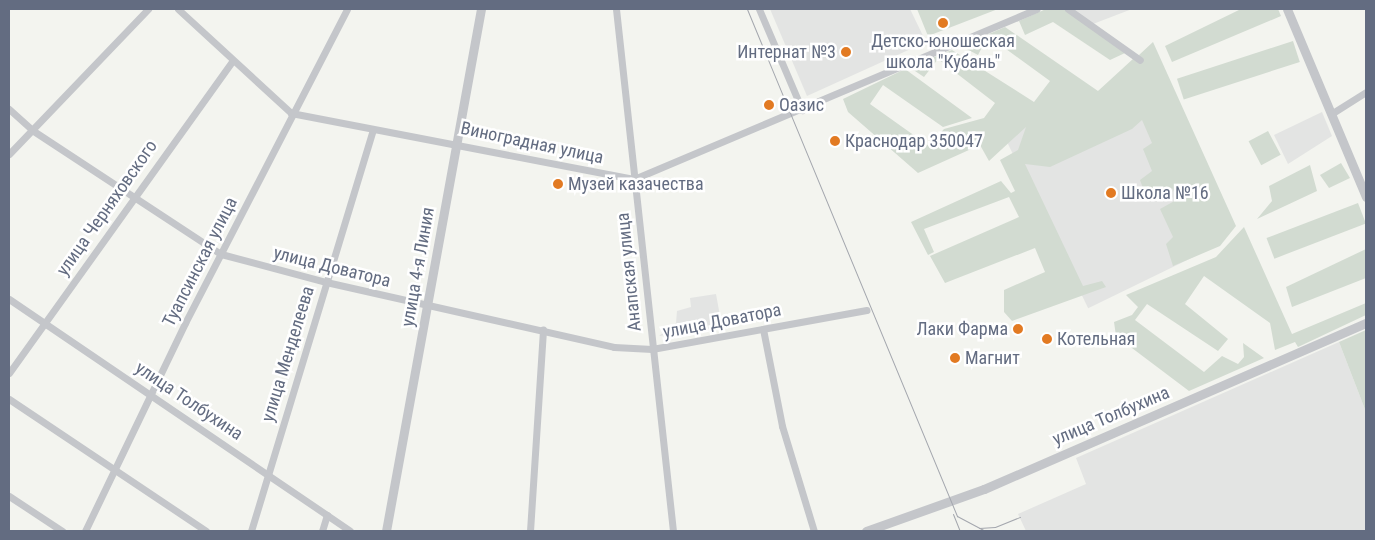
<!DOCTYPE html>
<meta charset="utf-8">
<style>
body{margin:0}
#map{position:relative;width:1375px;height:540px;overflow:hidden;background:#f3f4ef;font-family:"Roboto Condensed",sans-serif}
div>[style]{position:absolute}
.built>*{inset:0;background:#e3e4e3;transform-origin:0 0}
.green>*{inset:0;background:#d2dbd1;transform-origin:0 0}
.minor>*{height:7px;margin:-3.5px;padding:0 3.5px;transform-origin:3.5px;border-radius:3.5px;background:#c4c6ca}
.tertiary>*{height:9px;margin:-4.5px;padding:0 4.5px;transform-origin:4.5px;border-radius:4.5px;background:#c4c6ca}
.tram>*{height:1px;margin:-0.5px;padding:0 0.5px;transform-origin:0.5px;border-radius:0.5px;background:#a4a7ae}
.dots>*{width:14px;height:14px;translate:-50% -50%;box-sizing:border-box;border:2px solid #fff;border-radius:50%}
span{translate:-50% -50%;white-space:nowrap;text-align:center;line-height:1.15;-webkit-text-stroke:5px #fff;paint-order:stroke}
.poi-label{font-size:18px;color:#636c81}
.right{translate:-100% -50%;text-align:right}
.left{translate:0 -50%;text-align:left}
.street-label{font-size:18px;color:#636c81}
.frame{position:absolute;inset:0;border:10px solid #636c81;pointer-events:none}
</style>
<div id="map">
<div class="built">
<div style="clip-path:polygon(770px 9px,910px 9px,926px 42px,807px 96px)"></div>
<div style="clip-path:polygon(1070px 9px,1132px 9px,1093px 24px)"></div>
<div style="left:1133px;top:74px;width:191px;height:143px;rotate:64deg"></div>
<div style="clip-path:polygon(1322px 112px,1332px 136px,1288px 164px,1274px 135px)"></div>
<div style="clip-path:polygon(716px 294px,722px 327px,659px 336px,676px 323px,677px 311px,691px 307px,690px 298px)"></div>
<div style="clip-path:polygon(1339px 342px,1366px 412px,1366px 531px,1026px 531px,1018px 514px,1086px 484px,1076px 458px)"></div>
</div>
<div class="green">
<div style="clip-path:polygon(917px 9px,998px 9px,928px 36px)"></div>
<div style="clip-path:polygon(1046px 9px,1065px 9px,1125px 53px,1110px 60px,1053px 22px,1025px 35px,1019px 21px)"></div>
<div style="clip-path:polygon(1241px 9px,1278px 9px,1281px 16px,1172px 62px,1165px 46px)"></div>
<div style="clip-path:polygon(1005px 27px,1098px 91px,1134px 58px,1141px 62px,1139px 55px,1153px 42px,1236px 226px,1220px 246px,1173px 266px,1166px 244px,1173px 237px,1160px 209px,1178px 199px,1172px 188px,1147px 199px,1140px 180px,1152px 171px,1143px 149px,1152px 143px,1142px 120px,1132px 129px,1050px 167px,1025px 164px,1083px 286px,1102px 281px,1106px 287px,1012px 321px,1004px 312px,1004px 290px,1045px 272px,1035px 248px,945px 283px,930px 256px,1019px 217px,1009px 197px,924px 229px,934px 252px,928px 255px,911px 222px,1001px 181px,1011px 193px,1015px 191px,1000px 160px,1018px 150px,1026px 127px,989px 161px,980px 145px,918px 173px,848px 112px,843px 99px,905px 69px,972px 118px,943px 127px,883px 85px,870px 104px,929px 146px,944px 129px,984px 118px,995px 103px,938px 59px,924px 77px,909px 67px,952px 50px,1034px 102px,1050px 81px,988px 36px,978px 55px,961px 46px)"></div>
<div style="left:1293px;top:41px;width:22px;height:122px;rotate:72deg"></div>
<div style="left:1268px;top:131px;width:27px;height:22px;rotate:62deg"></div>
<div style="clip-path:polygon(1341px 163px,1350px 178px,1329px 188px,1320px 175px)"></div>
<div style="clip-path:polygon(1310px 165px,1317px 191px,1257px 219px,1272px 201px,1269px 186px)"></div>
<div style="left:1358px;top:203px;width:22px;height:98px;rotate:69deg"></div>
<div style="clip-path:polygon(1244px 227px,1292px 334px,1366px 303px,1366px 315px,1298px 347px,1295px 342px,1275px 350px,1270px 323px,1204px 276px,1185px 304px,1228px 339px,1218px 351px,1147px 304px,1135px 320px,1204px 372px,1222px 356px,1238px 364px,1244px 357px,1243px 343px,1264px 358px,1189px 391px,1116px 336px,1114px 322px,1132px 315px,1138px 307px,1126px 295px,1216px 257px)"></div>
<div style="clip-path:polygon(1366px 249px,1366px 278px,1292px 307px,1286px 287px)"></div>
<div style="clip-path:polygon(1366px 330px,1366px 412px,1339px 342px)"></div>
</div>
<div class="minor">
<div style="left:178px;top:9px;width:154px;rotate:42.6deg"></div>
<div style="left:291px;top:113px;width:349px;rotate:10.9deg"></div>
<div style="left:634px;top:179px;width:437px;rotate:-22.9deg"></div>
<div style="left:616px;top:9px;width:525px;rotate:83.77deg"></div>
<div style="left:759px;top:9px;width:110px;rotate:66.9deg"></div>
<div style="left:1068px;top:9px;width:88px;rotate:35.3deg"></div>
<div style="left:9px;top:109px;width:31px;rotate:42deg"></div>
<div style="left:32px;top:130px;width:226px;rotate:33.3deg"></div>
<div style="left:221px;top:254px;width:109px;rotate:14.9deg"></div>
<div style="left:326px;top:282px;width:295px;rotate:12.7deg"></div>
<div style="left:614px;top:347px;width:38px;rotate:3deg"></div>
<div style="left:652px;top:349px;width:218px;rotate:-10.3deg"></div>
<div style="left:1331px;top:114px;width:41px;rotate:-32.2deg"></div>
<div style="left:9px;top:154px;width:201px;rotate:-46.2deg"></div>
<div style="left:9px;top:299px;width:412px;rotate:34.2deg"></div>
<div style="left:763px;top:329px;width:99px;rotate:78.9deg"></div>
<div style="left:782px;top:426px;width:110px;rotate:73.1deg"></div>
<div style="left:9px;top:373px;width:384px;rotate:-54.4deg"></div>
<div style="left:9px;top:399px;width:237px;rotate:33.8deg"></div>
<div style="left:9px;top:496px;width:64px;rotate:33.4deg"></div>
<div style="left:85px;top:531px;width:231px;rotate:-64.3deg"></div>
<div style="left:185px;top:323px;width:353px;rotate:-62.7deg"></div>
<div style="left:251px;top:531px;width:419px;rotate:-73.1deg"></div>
<div style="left:322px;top:531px;width:17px;rotate:-73deg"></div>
<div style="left:530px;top:531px;width:202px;rotate:-86.3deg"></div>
</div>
<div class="tertiary">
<div style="left:1287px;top:9px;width:204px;rotate:67.2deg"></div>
<div style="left:386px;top:531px;width:531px;rotate:-79.69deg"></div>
<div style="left:866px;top:531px;width:125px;rotate:-19.6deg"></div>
<div style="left:984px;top:489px;width:417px;rotate:-23.5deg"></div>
</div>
<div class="tram">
<div style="left:747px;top:9px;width:549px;rotate:67.5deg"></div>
<div style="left:957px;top:516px;width:32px;rotate:28deg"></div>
<div style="left:953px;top:514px;width:18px;rotate:68deg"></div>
<div style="left:979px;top:528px;width:16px;rotate:-4deg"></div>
<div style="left:995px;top:527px;width:27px;rotate:-22deg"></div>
</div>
<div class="dots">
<div style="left:943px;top:23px;background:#e27a22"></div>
<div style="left:846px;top:52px;background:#e27a22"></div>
<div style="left:769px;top:105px;background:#e27a22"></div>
<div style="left:835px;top:141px;background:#e27a22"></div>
<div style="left:558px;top:184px;background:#e27a22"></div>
<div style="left:1111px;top:193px;background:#e27a22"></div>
<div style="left:1018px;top:329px;background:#e27a22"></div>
<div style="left:1047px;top:339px;background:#e27a22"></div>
<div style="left:955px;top:358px;background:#e27a22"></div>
</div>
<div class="poi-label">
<span style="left:943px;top:52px">Детско-юношеская<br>школа "Кубань"</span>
<span class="right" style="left:836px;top:52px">Интернат №3</span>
<span class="left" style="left:779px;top:105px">Оазис</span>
<span class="left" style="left:845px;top:141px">Краснодар 350047</span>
<span class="left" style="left:568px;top:184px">Музей казачества</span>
<span class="left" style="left:1121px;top:193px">Школа №16</span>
<span class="right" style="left:1008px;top:329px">Лаки Фарма</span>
<span class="left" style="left:1057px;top:339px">Котельная</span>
<span class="left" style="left:965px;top:358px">Магнит</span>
</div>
<div class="street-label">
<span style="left:532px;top:143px;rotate:12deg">Виноградная улица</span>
<span style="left:107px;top:208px;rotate:-55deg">улица Черняховского</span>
<span style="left:200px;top:262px;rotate:-63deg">Туапсинская улица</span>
<span style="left:332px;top:267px;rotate:14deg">улица Доватора</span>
<span style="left:418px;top:267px;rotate:-80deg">улица 4-я Линия</span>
<span style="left:629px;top:272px;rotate:-96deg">Анапская улица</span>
<span style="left:722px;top:321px;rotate:-11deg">улица Доватора</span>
<span style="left:288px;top:354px;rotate:-73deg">улица Менделеева</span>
<span style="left:189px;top:401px;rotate:34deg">улица Толбухина</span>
<span style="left:1111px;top:416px;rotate:-23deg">улица Толбухина</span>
</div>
<div class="frame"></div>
</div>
